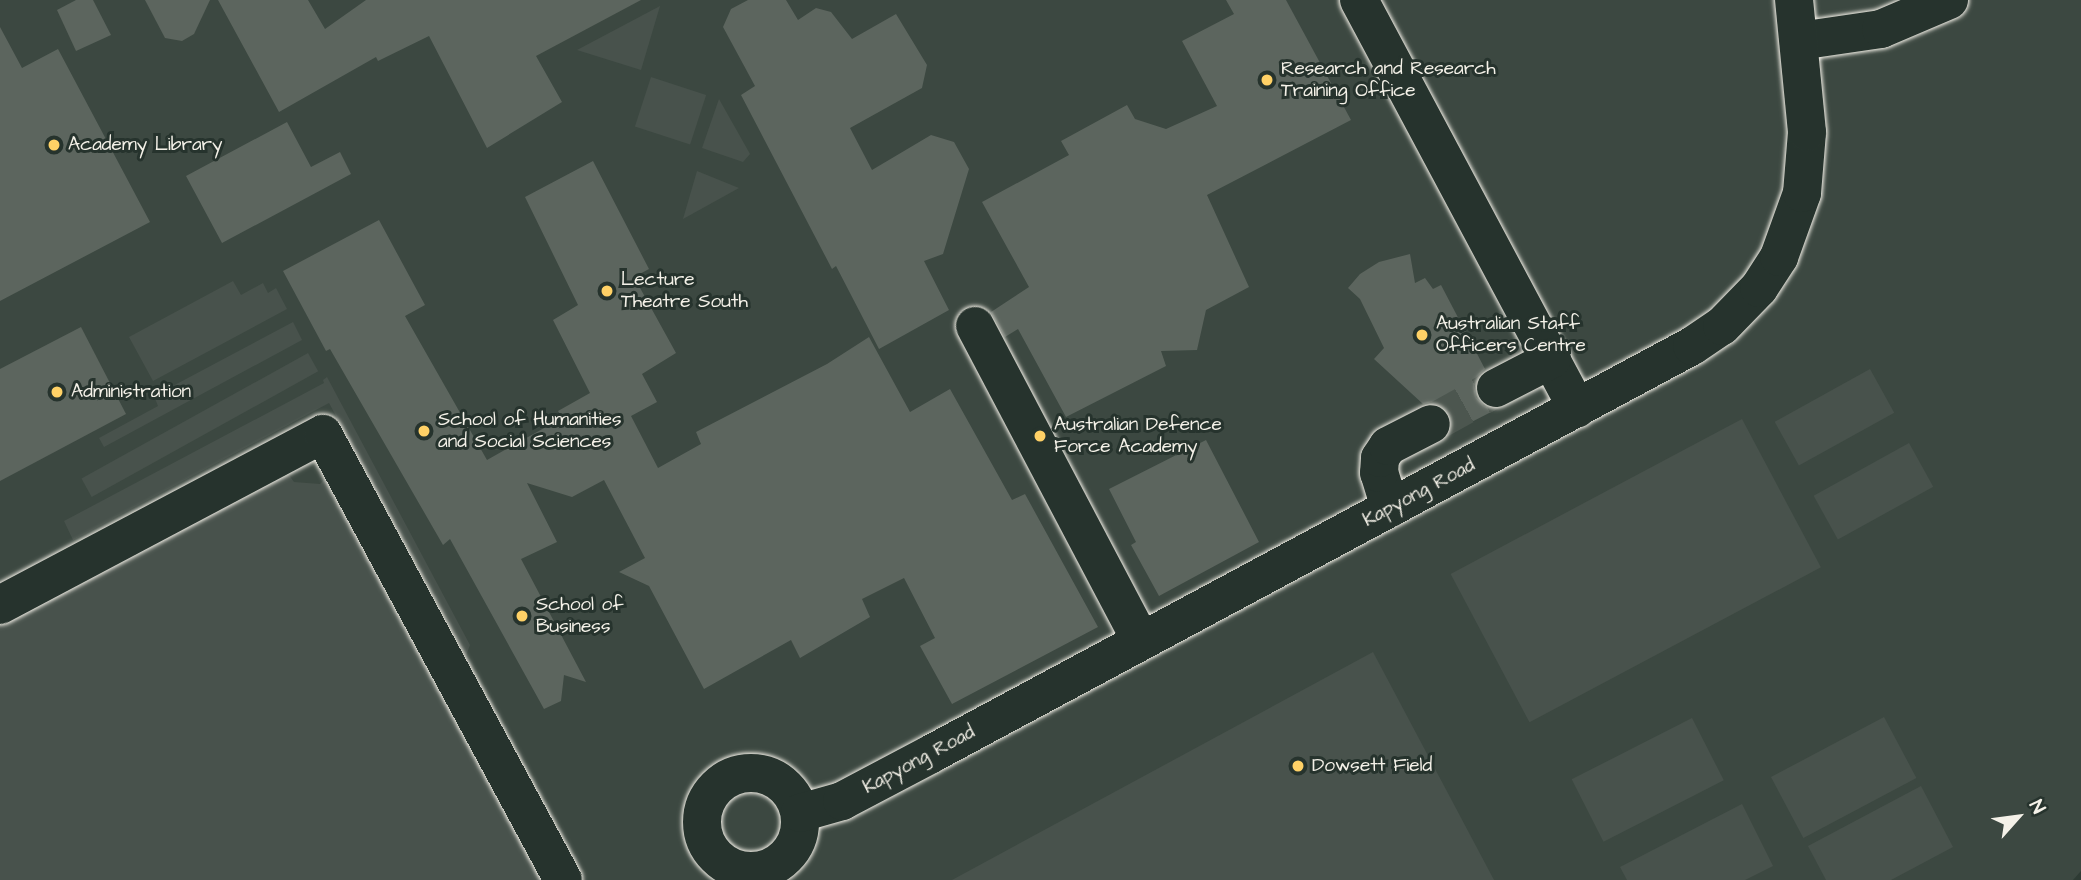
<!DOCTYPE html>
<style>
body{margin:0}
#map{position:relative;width:2081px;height:880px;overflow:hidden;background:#2e3b34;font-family:"Architects Daughter",sans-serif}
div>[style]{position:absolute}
.built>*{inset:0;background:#3c4841}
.green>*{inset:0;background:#48524c;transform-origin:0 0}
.building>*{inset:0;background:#5c655e}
.minor-tunnel>*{height:38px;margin-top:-19px;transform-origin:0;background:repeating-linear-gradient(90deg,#4c564f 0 38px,transparent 0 57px)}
.roads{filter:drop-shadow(0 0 2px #f4f1e8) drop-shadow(0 0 2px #f4f1e8)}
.minor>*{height:38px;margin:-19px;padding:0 19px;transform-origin:19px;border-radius:19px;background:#26332d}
.minor>.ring{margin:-19px;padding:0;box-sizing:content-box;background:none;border:38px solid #26332d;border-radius:50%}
.dots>*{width:19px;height:19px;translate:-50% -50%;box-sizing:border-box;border:4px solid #26332d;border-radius:50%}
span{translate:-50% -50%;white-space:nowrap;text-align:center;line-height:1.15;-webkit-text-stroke:6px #26332d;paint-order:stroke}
.poi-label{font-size:19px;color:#f4f1e8}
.left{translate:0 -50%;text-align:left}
.street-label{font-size:19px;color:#f4f1e8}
.north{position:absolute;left:1983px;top:782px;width:70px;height:70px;-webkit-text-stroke:5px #26332d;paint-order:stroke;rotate:62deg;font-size:19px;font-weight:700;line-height:28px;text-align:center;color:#f4f1e8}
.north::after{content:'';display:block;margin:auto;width:24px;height:32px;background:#f4f1e8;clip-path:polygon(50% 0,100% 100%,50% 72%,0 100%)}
</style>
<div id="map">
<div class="built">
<div style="clip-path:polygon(0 0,2081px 0,2081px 871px,2073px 880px,0 880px)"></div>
</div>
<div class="green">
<div style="clip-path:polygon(660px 6px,641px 70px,577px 50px)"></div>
<div style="left:651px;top:77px;width:58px;height:52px;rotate:18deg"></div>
<div style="clip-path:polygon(719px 99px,750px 154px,743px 162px,702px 148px)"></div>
<div style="clip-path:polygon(697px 171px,739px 188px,683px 219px)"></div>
<div style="clip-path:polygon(233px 281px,241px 295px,263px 283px,268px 293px,276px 288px,287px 309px,153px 381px,129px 337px)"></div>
<div style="clip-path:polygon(293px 322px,302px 340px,104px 447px,99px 438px,158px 406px,154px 396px)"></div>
<div style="left:308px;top:353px;width:21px;height:259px;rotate:61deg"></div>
<div style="left:1870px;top:369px;width:50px;height:109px;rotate:61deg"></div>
<div style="clip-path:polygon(327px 377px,470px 645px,466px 656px,329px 403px,73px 540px,64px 521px,324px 383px,323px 380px)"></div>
<div style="left:1742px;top:419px;width:168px;height:330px;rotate:62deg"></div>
<div style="left:1909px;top:443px;width:50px;height:109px;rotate:61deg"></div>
<div style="clip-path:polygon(284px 468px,294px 482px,320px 484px,333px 470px,550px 880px,0 880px,0 620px)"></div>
<div style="clip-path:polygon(1373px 652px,1494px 880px,952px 880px)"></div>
<div style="left:1884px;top:717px;width:69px;height:128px;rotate:62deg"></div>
<div style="left:1692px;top:718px;width:70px;height:135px;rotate:63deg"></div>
<div style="clip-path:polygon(1921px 786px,1953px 847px,1891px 880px,1826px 880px,1808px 846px)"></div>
<div style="clip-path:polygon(1742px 804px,1773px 866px,1745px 880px,1627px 880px,1620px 867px)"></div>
</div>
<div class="building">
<div style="clip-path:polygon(76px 0,93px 0,111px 35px,76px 51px,57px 10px)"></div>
<div style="clip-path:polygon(145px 0,210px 0,194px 34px,182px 41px,165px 38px)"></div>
<div style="clip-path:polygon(218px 0,308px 0,325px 29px,366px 0,641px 0,536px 56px,562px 102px,487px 148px,429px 36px,378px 61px,376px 57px,279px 112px)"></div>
<div style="clip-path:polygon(748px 0,786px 0,798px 20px,816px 8px,831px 12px,852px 39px,896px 14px,927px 65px,922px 88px,850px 128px,872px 170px,931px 135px,954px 142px,969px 169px,943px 254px,924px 261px,949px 310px,879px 349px,836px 266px,832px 269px,741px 95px,755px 86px,723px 27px,731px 9px)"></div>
<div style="clip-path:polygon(1226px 0,1286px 0,1351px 120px,1207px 195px,1249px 287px,1206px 310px,1197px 350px,1161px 351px,1166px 366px,1066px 417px,1018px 329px,1005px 337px,991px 312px,1029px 287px,982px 202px,1069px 155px,1061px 141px,1127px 105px,1135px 119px,1166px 129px,1217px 106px,1182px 41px,1234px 14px)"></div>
<div style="clip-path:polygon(0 27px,22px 68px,58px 49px,150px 222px,0 301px)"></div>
<div style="clip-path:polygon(287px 122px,311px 167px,340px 152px,351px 174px,222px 243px,186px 176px)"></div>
<div style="clip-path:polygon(593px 161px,649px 269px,634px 277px,676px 353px,642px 374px,657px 402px,631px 416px,658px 468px,701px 444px,696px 432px,827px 364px,869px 337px,910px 412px,950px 389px,1012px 500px,1025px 494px,1098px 627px,952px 704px,920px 646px,935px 638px,904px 578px,862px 599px,870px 617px,800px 658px,791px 640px,704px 689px,649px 586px,619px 572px,645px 558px,604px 480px,572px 497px,527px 483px,557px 542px,521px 559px,586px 682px,564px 675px,561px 701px,544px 709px,450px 539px,443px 545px,330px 349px,326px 351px,283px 271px,379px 220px,425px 305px,405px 316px,487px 460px,562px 418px,558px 411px,590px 393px,553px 320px,578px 305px,525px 197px)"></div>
<div style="clip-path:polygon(1410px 254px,1415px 283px,1425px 278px,1433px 289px,1441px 285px,1485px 369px,1477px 377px,1474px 386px,1476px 397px,1484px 406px,1495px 410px,1450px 433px,1451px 415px,1443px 406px,1433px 402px,1423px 404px,1374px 359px,1384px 348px,1360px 299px,1348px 288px,1360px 274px,1379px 262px)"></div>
<div style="clip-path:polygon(81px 327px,126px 414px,0 481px,0 369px)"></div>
<div style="clip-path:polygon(1206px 440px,1259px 542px,1159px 596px,1131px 545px,1136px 542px,1109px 489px)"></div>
</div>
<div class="minor-tunnel">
<div style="left:1431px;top:424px;width:74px;rotate:-29deg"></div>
</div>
<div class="roads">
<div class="minor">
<div style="left:1359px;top:0;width:463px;rotate:61.9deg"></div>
<div style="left:1799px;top:41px;width:83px;rotate:-8.3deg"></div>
<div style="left:1881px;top:29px;width:74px;rotate:-23.1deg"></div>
<div style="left:975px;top:326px;width:356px;rotate:62.2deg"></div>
<div style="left:1496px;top:388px;width:63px;rotate:-27.4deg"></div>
<div style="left:1390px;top:508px;width:37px;rotate:-107deg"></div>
<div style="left:1379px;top:473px;width:15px;rotate:-86deg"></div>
<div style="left:1380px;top:458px;width:14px;rotate:-56deg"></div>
<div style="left:1388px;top:446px;width:48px;rotate:-27.1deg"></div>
<div style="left:0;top:605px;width:365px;rotate:-27.9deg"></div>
<div style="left:323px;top:434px;width:506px;rotate:61.71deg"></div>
<div class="ring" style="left:702px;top:773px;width:60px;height:60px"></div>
<div style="left:800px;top:813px;width:44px;rotate:-15.9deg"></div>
<div style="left:842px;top:801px;width:101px;rotate:-27.8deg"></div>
<div style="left:931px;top:754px;width:863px;rotate:-28.2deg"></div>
<div style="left:1692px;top:346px;width:36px;rotate:-34deg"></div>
<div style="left:1722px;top:326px;width:53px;rotate:-45.8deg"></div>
<div style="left:1759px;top:288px;width:37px;rotate:-57deg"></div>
<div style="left:1779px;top:257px;width:68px;rotate:-70.2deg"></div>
<div style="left:1802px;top:193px;width:61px;rotate:-85.3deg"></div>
<div style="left:1807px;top:132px;width:133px;rotate:-95.6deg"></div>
</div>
</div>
<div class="dots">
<div style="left:1267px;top:80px;background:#ffd166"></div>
<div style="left:54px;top:145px;background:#ffd166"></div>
<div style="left:607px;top:291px;background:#ffd166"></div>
<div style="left:1422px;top:335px;background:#ffd166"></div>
<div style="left:57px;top:392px;background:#ffd166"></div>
<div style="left:424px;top:431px;background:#ffd166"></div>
<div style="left:1040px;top:436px;background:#ffd166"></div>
<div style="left:522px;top:616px;background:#ffd166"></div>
<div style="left:1298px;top:766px;background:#ffd166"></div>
</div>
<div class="poi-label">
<span class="left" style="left:1281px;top:80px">Research and Research<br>Training Office</span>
<span class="left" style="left:68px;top:145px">Academy Library</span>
<span class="left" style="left:621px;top:291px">Lecture<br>Theatre South</span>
<span class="left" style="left:1436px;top:335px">Australian Staff<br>Officers Centre</span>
<span class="left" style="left:71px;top:392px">Administration</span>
<span class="left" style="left:438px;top:431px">School of Humanities<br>and Social Sciences</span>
<span class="left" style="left:1054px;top:436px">Australian Defence<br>Force Academy</span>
<span class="left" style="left:536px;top:616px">School of<br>Business</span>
<span class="left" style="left:1312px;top:766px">Dowsett Field</span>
</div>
<div class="street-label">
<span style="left:1419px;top:493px;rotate:-28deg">Kapyong Road</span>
<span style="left:919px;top:760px;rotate:-28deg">Kapyong Road</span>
</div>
<div class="north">N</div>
</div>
